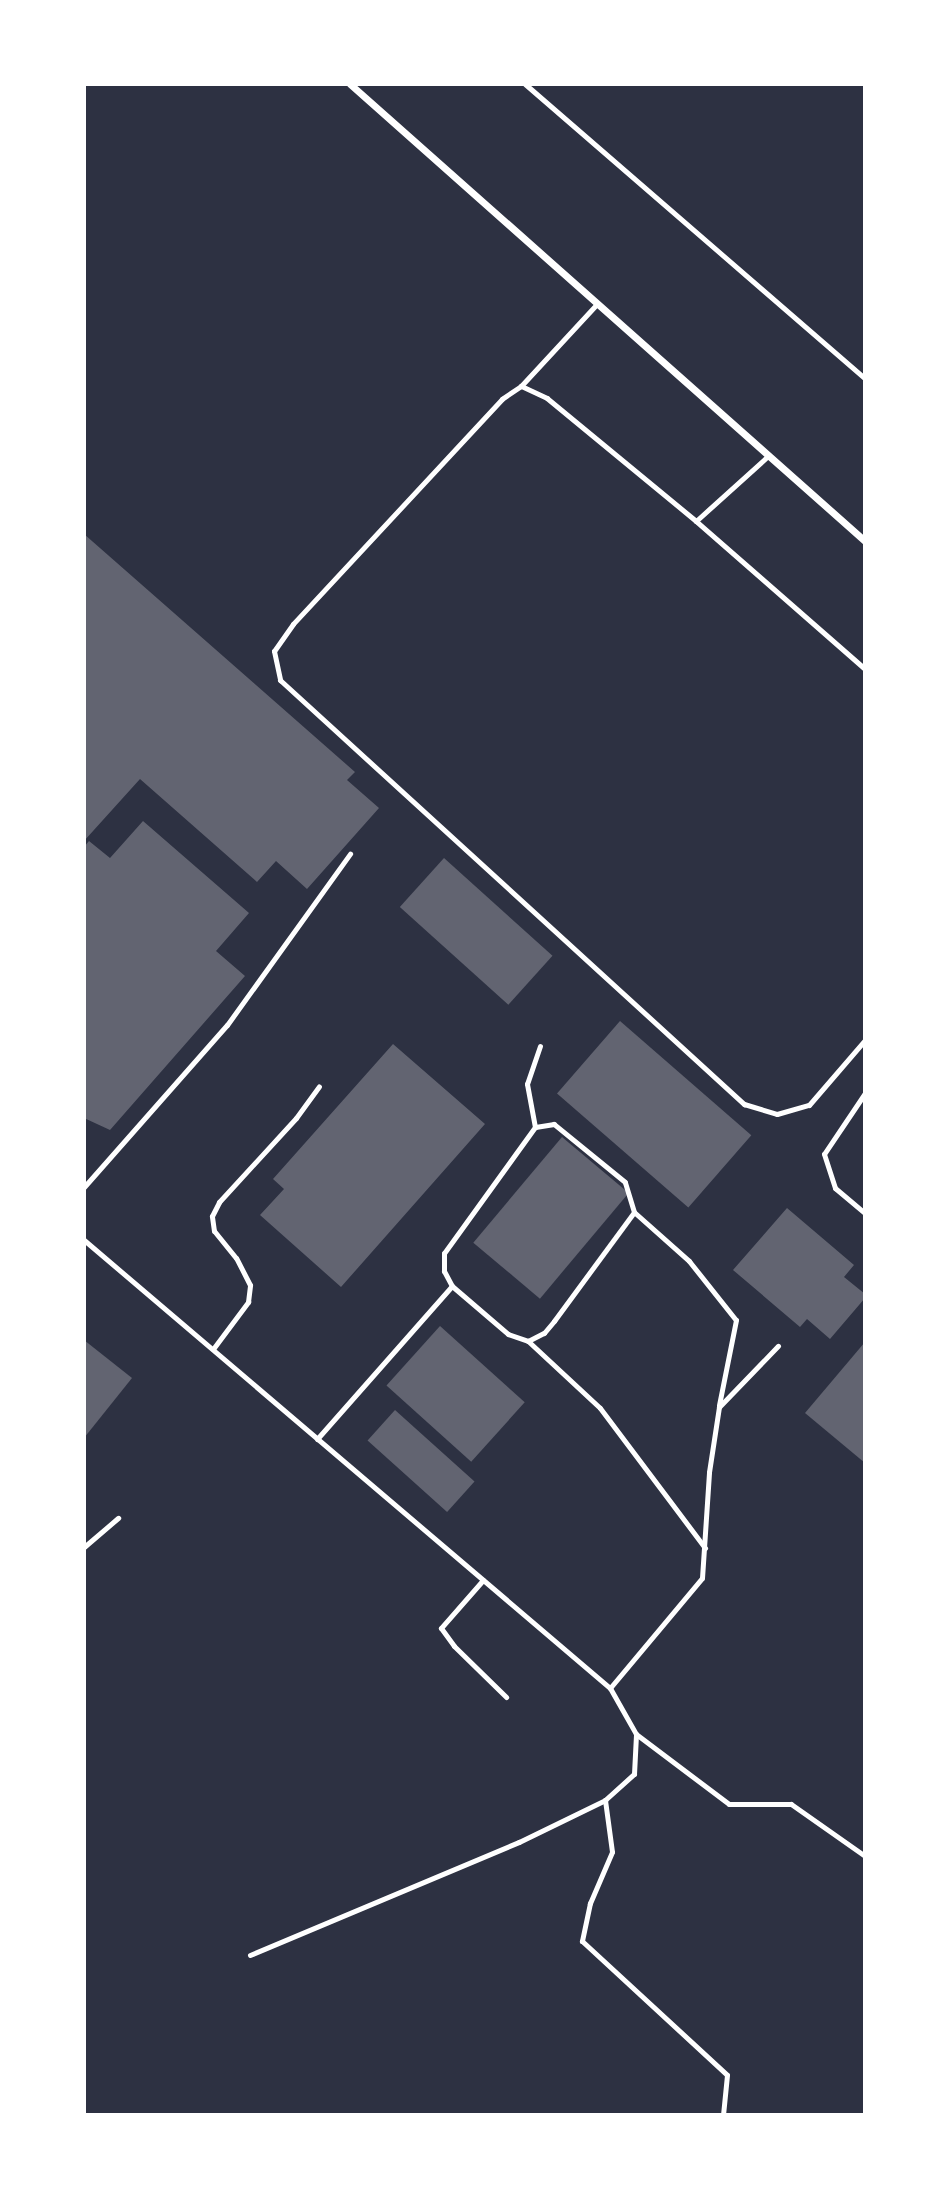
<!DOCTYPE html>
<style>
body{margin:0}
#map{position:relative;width:949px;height:2199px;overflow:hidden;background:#2d3142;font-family:"Space Grotesk",sans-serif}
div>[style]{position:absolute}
.building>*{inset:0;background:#626471;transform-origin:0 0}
.service>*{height:5px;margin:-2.5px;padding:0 2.5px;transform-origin:2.5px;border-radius:2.5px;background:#fff}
.minor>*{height:7px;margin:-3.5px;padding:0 3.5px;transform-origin:3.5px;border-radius:3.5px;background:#fff}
span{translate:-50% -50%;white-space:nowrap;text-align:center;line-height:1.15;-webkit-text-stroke:6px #fff;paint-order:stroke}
.frame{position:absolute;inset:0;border:86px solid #fff;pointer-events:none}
</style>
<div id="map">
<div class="building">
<div style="clip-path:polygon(84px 534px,355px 772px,347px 780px,379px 808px,307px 889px,276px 861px,257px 882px,140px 779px,84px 841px)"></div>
<div style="clip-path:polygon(143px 821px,249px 913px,216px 951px,245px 976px,110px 1130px,84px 1118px,84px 847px,89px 841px,110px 858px)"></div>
<div style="left:444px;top:858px;width:146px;height:66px;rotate:42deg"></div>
<div style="left:620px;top:1021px;width:174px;height:96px;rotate:41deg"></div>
<div style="clip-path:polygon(393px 1044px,485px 1124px,341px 1287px,260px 1215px,284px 1189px,273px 1179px)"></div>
<div style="left:562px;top:1137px;width:87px;height:138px;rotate:40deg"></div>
<div style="clip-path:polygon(787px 1208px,854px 1265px,844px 1277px,865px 1294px,865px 1298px,830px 1339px,807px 1319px,800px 1327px,733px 1270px)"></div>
<div style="left:440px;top:1326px;width:114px;height:80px;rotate:42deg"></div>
<div style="clip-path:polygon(84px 1340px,132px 1378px,84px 1438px)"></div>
<div style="clip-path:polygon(865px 1342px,865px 1463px,805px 1413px)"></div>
<div style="left:395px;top:1410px;width:107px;height:41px;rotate:42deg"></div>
</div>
<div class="service">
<div style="left:525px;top:84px;width:450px;rotate:40.9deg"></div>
<div style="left:521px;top:386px;width:112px;rotate:-47.2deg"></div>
<div style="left:696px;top:521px;width:97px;rotate:-42.1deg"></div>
<div style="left:865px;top:669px;width:225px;rotate:-138.8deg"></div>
<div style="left:696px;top:521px;width:193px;rotate:-140.5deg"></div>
<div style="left:547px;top:398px;width:29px;rotate:-155deg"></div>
<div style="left:521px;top:386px;width:23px;rotate:146deg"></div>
<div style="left:502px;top:399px;width:307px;rotate:132.9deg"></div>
<div style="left:293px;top:624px;width:33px;rotate:125deg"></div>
<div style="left:274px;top:651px;width:30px;rotate:78deg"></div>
<div style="left:280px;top:680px;width:629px;rotate:42.42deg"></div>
<div style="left:744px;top:1104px;width:34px;rotate:17deg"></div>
<div style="left:777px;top:1114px;width:33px;rotate:-16deg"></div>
<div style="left:809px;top:1105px;width:86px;rotate:-49.3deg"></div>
<div style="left:540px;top:1046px;width:40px;rotate:108.9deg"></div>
<div style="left:527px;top:1084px;width:44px;rotate:79.5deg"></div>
<div style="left:535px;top:1127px;width:155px;rotate:125.8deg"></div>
<div style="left:444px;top:1253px;width:18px;rotate:90deg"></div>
<div style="left:444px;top:1271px;width:17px;rotate:62deg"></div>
<div style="left:452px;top:1286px;width:74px;rotate:40.6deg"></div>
<div style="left:508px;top:1334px;width:21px;rotate:19deg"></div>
<div style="left:528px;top:1341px;width:98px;rotate:42.9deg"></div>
<div style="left:600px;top:1408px;width:175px;rotate:53.1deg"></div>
<div style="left:865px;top:1093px;width:73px;rotate:123.9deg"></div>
<div style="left:824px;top:1154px;width:36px;rotate:72deg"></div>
<div style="left:835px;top:1188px;width:39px;rotate:40deg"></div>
<div style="left:84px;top:1187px;width:216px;rotate:-48.6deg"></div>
<div style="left:227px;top:1025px;width:211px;rotate:-54.3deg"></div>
<div style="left:634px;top:1212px;width:74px;rotate:41.7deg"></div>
<div style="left:689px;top:1261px;width:75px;rotate:51.5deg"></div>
<div style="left:736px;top:1320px;width:87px;rotate:101.3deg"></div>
<div style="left:84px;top:1240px;width:691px;rotate:40.42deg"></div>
<div style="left:610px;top:1688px;width:53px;rotate:60.5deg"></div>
<div style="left:636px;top:1734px;width:116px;rotate:37deg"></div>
<div style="left:729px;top:1804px;width:62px"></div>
<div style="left:791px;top:1804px;width:90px;rotate:35.1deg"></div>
<div style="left:528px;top:1341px;width:18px;rotate:-27deg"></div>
<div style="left:544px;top:1333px;width:16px;rotate:-50deg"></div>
<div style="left:554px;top:1321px;width:135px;rotate:-53.7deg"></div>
<div style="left:634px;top:1212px;width:31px;rotate:-107deg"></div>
<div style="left:625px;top:1182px;width:92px;rotate:-140.8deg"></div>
<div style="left:554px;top:1124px;width:19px;rotate:171deg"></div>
<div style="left:213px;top:1349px;width:59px;rotate:-53.3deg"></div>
<div style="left:248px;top:1302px;width:17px;rotate:-83deg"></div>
<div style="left:250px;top:1285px;width:30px;rotate:-117deg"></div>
<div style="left:236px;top:1258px;width:35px;rotate:-129deg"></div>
<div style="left:214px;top:1231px;width:15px;rotate:-98deg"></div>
<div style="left:212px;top:1216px;width:16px;rotate:-63deg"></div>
<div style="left:219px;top:1202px;width:114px;rotate:-47.5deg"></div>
<div style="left:296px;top:1118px;width:39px;rotate:-54deg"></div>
<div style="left:317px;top:1439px;width:204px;rotate:-48.6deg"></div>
<div style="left:84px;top:1547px;width:45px;rotate:-40.5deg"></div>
<div style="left:483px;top:1580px;width:64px;rotate:131.2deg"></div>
<div style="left:441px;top:1628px;width:22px;rotate:54deg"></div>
<div style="left:454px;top:1646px;width:73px;rotate:44.4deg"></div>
<div style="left:610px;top:1688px;width:143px;rotate:-50.1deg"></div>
<div style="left:702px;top:1578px;width:106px;rotate:-86.2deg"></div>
<div style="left:709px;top:1472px;width:66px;rotate:-81.3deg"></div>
<div style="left:719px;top:1407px;width:85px;rotate:-46deg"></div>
<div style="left:605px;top:1800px;width:52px;rotate:82.3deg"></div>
<div style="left:612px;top:1852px;width:56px;rotate:113.3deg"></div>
<div style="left:590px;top:1903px;width:39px;rotate:102deg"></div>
<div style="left:582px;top:1941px;width:197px;rotate:42.7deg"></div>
<div style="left:727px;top:2075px;width:40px;rotate:95.7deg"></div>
<div style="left:250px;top:1955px;width:292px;rotate:-22.8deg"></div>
<div style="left:519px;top:1842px;width:96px;rotate:-26deg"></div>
<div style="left:605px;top:1800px;width:39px;rotate:-42deg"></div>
<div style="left:634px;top:1774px;width:40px;rotate:-87.1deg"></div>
</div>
<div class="minor">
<div style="left:350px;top:84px;width:689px;rotate:41.59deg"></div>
</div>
<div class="frame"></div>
</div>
